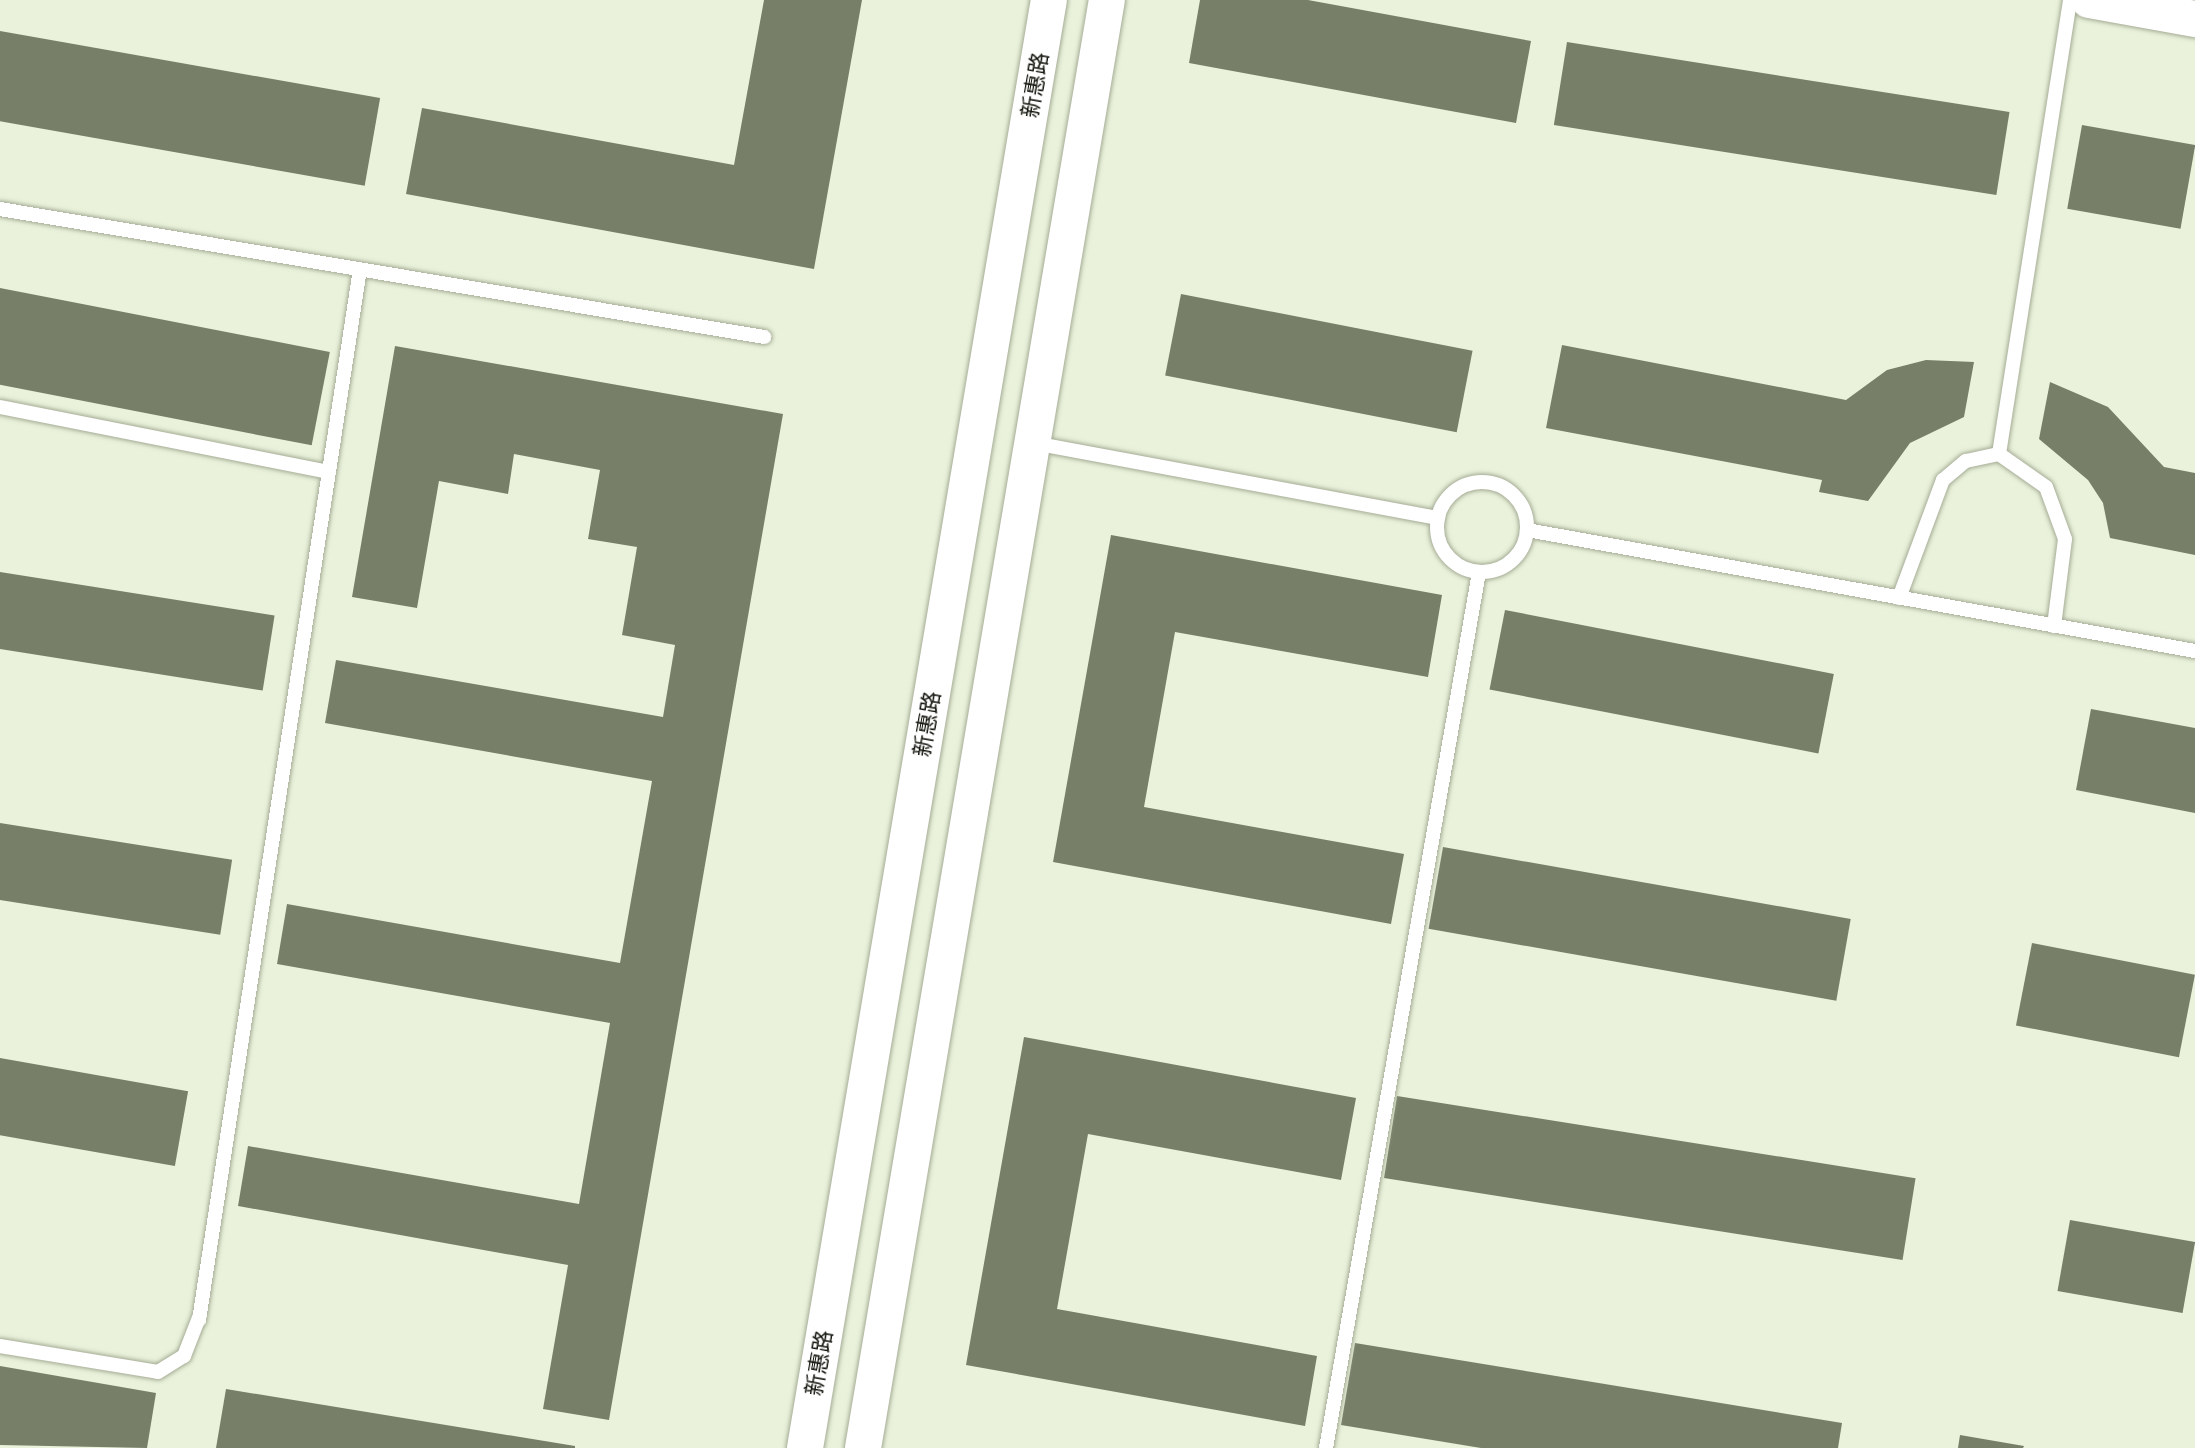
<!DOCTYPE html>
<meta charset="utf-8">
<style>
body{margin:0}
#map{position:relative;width:2195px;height:1448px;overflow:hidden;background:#eaf2db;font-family:"PT Sans Narrow","Noto Sans SC",sans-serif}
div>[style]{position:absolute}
.building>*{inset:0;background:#787f69;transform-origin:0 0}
.roads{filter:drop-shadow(0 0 2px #a5ac96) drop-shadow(0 0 2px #a5ac96)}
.service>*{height:14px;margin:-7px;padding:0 7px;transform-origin:7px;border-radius:7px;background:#fff}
.service>.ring{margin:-7px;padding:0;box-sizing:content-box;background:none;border:14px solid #fff;border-radius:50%}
.tertiary>*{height:36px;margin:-18px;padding:0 18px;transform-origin:18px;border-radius:18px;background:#fff}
span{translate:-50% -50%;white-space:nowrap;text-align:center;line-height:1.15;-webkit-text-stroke:6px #fff;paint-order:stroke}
.street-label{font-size:22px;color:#10130b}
</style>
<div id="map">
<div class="building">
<div style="clip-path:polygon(764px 0,862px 0,814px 269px,406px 194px,422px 108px,734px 165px)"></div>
<div style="clip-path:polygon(1200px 0,1308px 0,1531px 41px,1516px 123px,1189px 63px)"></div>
<div style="left:0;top:31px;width:386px;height:89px;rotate:10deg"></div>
<div style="left:1567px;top:42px;width:448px;height:84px;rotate:9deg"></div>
<div style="left:2082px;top:125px;width:115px;height:85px;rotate:10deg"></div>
<div style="left:0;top:288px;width:336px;height:95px;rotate:11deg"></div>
<div style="left:1181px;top:294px;width:297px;height:83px;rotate:11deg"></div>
<div style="clip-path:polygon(1562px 345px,1846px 400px,1887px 370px,1926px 360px,1974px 362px,1964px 417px,1910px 443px,1868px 501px,1819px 492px,1822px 480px,1546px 428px)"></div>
<div style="clip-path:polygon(395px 346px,783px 414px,609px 1420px,543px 1409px,568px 1265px,238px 1206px,248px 1146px,579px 1204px,610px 1023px,277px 964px,287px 904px,620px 963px,652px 781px,325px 723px,336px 660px,663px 717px,675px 645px,622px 635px,637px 547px,588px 539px,600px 470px,514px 454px,508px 494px,439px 481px,417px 608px,352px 597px)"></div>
<div style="clip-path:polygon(2050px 382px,2108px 407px,2164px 467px,2195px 473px,2195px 555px,2110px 538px,2103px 503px,2088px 480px,2039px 439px)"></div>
<div style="clip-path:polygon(1111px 535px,1442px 595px,1428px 677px,1175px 632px,1144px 807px,1404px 854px,1391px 924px,1053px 862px)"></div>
<div style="left:0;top:572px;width:278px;height:76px;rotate:9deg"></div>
<div style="left:1505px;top:610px;width:335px;height:81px;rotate:11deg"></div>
<div style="clip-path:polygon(2091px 709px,2195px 728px,2195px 813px,2076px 790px)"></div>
<div style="left:0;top:823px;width:235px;height:76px;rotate:9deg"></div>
<div style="left:1443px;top:847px;width:414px;height:83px;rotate:10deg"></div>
<div style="left:2032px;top:943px;width:166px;height:84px;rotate:11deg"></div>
<div style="clip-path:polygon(1024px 1037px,1356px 1098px,1341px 1180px,1088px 1134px,1057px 1309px,1317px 1356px,1305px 1426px,966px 1365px)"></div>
<div style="left:0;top:1058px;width:191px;height:76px;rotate:10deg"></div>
<div style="left:1397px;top:1096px;width:525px;height:83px;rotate:9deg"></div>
<div style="left:2070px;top:1220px;width:127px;height:72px;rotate:10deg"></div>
<div style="clip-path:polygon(1355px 1343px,1842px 1423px,1838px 1448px,1481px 1448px,1341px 1425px)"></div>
<div style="clip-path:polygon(0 1366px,156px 1393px,147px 1448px,0 1445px)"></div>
<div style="clip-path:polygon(226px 1389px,575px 1446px,575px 1448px,216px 1448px)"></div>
<div style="clip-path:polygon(1960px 1435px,2024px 1446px,2023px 1448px,1958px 1448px)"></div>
</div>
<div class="roads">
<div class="service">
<div style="left:0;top:209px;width:775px;rotate:9.51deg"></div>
<div style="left:0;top:407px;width:334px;rotate:11.2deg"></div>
<div style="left:1033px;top:443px;width:412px;rotate:10.5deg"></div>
<div style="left:1999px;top:454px;width:460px;rotate:-81.1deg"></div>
<div class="ring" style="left:1437px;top:482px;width:76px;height:76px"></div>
<div style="left:1527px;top:530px;width:679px;rotate:10.27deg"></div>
<div style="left:1899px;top:598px;width:126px;rotate:-69.6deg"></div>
<div style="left:1943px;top:480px;width:30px;rotate:-40deg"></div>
<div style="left:1966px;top:461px;width:34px;rotate:-12deg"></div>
<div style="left:1999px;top:454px;width:57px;rotate:35.1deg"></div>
<div style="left:2046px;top:487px;width:55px;rotate:69.9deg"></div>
<div style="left:2065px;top:539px;width:88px;rotate:97.2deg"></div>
<div style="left:199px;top:1320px;width:1063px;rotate:-81.29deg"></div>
<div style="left:0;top:1346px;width:160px;rotate:9.3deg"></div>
<div style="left:158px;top:1372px;width:31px;rotate:-32deg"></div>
<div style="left:184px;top:1356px;width:44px;rotate:-68.7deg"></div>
<div style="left:1326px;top:1448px;width:889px;rotate:-80.09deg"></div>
</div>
<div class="tertiary">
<div style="left:2089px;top:0;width:108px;rotate:10.2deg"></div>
<div style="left:805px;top:1448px;width:1468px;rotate:-80.44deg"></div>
<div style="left:863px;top:1448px;width:1468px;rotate:-80.44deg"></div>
</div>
</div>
<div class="street-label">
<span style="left:1035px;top:85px;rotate:-80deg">新惠路</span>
<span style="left:927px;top:724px;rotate:-80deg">新惠路</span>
<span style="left:819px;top:1363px;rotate:-80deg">新惠路</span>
</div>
</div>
